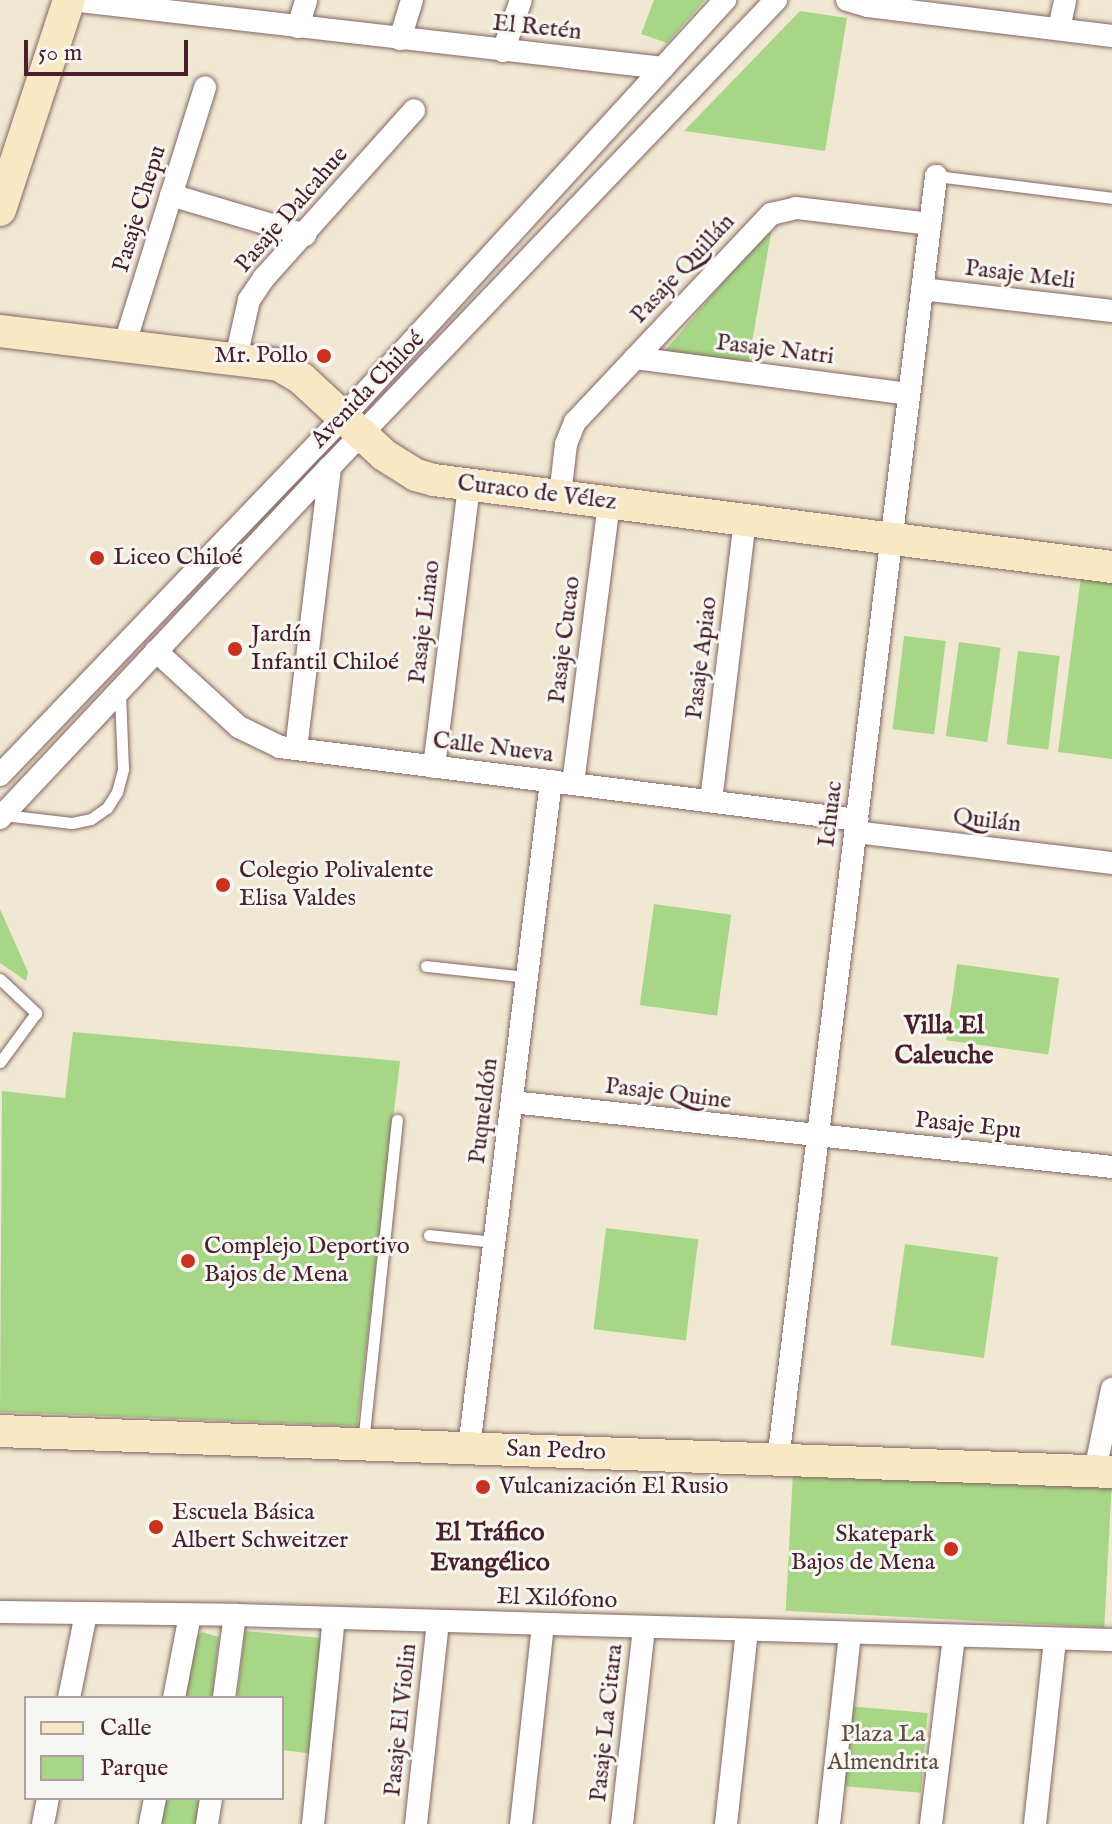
<!DOCTYPE html>
<meta charset="utf-8">
<style>
body{margin:0}
#map{position:relative;width:1112px;height:1824px;overflow:hidden;background:#f0e8d2;font-family:"IM FELL English",serif}
div>[style]{position:absolute}
.green>*{inset:0;background:#a7d786;transform-origin:0 0}
.roads{filter:drop-shadow(0 0 2px #846565) drop-shadow(0 0 2px #846565)}
.lane>*{height:11px;margin:-5.5px;padding:0 5.5px;transform-origin:5.5px;border-radius:5.5px;background:#fff}
.street>*{height:22px;margin:-11px;padding:0 11px;transform-origin:11px;border-radius:11px;background:#fff}
.secondary>*{height:32px;margin:-16px;padding:0 16px;transform-origin:16px;border-radius:16px;background:#f8e8c3}
.dots>*{width:22px;height:22px;translate:-50% -50%;box-sizing:border-box;border:4px solid #f6f6f2;border-radius:50%}
span{translate:-50% -50%;white-space:nowrap;text-align:center;line-height:1.15;-webkit-text-stroke:6px #f6f6f2;paint-order:stroke}
.street-label{font-size:24px;color:#4a1f2b}
.poi-label{font-size:24px;color:#4a1f2b}
.right{translate:-100% -50%;text-align:right}
.left{translate:0 -50%;text-align:left}
.park-label{font-size:24px;color:#614d42}
.neighbourhood-label{font-size:26px;color:#4a1f2b;font-weight:700}
.legend{position:absolute;left:24px;top:1696px;width:260px;height:104px;box-sizing:border-box;background:#f6f6f2;border:2px solid #b1a0a2;margin:0;padding:10px 14px;list-style:none;font-size:24px;color:#4a1f2b}
.legend li{display:flex;align-items:center;gap:16px;height:40px}
.legend b{width:40px;border:2px solid #b1a0a2}
.scale{position:absolute;left:24px;top:40px;width:164px;height:36px;box-sizing:border-box;border:4px solid #4a1f2b;border-top:0;padding-left:10px;font-size:24px;line-height:28px;white-space:nowrap;color:#4a1f2b;-webkit-text-stroke:6px #f6f6f2;paint-order:stroke}
</style>
<div id="map">
<div class="green">
<div style="clip-path:polygon(654px 0,705px 0,667px 43px,641px 34px)"></div>
<div style="clip-path:polygon(800px 11px,847px 18px,825px 151px,684px 131px)"></div>
<div style="clip-path:polygon(771px 233px,748px 365px,663px 353px,763px 235px)"></div>
<div style="clip-path:polygon(1081px 577px,1112px 581px,1112px 759px,1058px 752px)"></div>
<div style="left:904px;top:636px;width:42px;height:94px;rotate:7deg"></div>
<div style="left:959px;top:642px;width:42px;height:95px;rotate:8deg"></div>
<div style="left:1018px;top:651px;width:42px;height:94px;rotate:7deg"></div>
<div style="left:654px;top:904px;width:78px;height:102px;rotate:8deg"></div>
<div style="clip-path:polygon(0 909px,28px 972px,26px 981px,0 963px)"></div>
<div style="left:957px;top:964px;width:103px;height:77px;rotate:8deg"></div>
<div style="clip-path:polygon(73px 1032px,400px 1061px,357px 1426px,0 1412px,2px 1091px,65px 1098px)"></div>
<div style="left:606px;top:1228px;width:93px;height:102px;rotate:7deg"></div>
<div style="left:905px;top:1244px;width:94px;height:102px;rotate:8deg"></div>
<div style="left:793px;top:1471px;width:319px;height:140px;rotate:3deg"></div>
<div style="clip-path:polygon(245px 1631px,321px 1638px,314px 1754px,282px 1750px,282px 1698px,237px 1698px)"></div>
<div style="clip-path:polygon(202px 1632px,219px 1637px,212px 1698px,181px 1698px,193px 1640px)"></div>
<div style="left:847px;top:1706px;width:81px;height:80px;rotate:5deg"></div>
<div style="clip-path:polygon(161px 1798px,201px 1798px,198px 1824px,156px 1824px)"></div>
</div>
<div class="roads">
<div class="lane">
<div style="left:936px;top:176px;width:177px;rotate:7.1deg"></div>
<div style="left:4px;top:815px;width:68px;rotate:6.7deg"></div>
<div style="left:72px;top:823px;width:19px;rotate:-12deg"></div>
<div style="left:91px;top:819px;width:19px;rotate:-35deg"></div>
<div style="left:107px;top:808px;width:19px;rotate:-58deg"></div>
<div style="left:117px;top:792px;width:24px;rotate:-75deg"></div>
<div style="left:123px;top:769px;width:76px;rotate:-92.3deg"></div>
<div style="left:426px;top:966px;width:102px;rotate:6.2deg"></div>
<div style="left:0;top:979px;width:50px;rotate:43.4deg"></div>
<div style="left:36px;top:1013px;width:61px;rotate:126.3deg"></div>
<div style="left:429px;top:1235px;width:65px;rotate:6.1deg"></div>
<div style="left:363px;top:1443px;width:325px;rotate:-84deg"></div>
</div>
<div class="street">
<div style="left:71px;top:0;width:596px;rotate:6.55deg"></div>
<div style="left:847px;top:0;width:22px;rotate:16deg"></div>
<div style="left:868px;top:6px;width:246px;rotate:7deg"></div>
<div style="left:298px;top:27px;width:28px;rotate:-73deg"></div>
<div style="left:1059px;top:29px;width:30px;rotate:-78deg"></div>
<div style="left:400px;top:39px;width:41px;rotate:-72.9deg"></div>
<div style="left:503px;top:51px;width:54px;rotate:-70.6deg"></div>
<div style="left:171px;top:195px;width:140px;rotate:16.6deg"></div>
<div style="left:922px;top:289px;width:191px;rotate:6.6deg"></div>
<div style="left:124px;top:346px;width:271px;rotate:-72.6deg"></div>
<div style="left:236px;top:358px;width:59px;rotate:-77.4deg"></div>
<div style="left:249px;top:300px;width:27px;rotate:-56deg"></div>
<div style="left:264px;top:278px;width:225px;rotate:-48.2deg"></div>
<div style="left:635px;top:358px;width:276px;rotate:7.5deg"></div>
<div style="left:560px;top:496px;width:52px;rotate:-83.4deg"></div>
<div style="left:566px;top:444px;width:24px;rotate:-68deg"></div>
<div style="left:575px;top:422px;width:286px;rotate:-46.7deg"></div>
<div style="left:771px;top:214px;width:26px;rotate:-13deg"></div>
<div style="left:796px;top:208px;width:135px;rotate:6.8deg"></div>
<div style="left:156px;top:651px;width:113px;rotate:42.5deg"></div>
<div style="left:239px;top:727px;width:46px;rotate:26deg"></div>
<div style="left:280px;top:747px;width:582px;rotate:7.21deg"></div>
<div style="left:296px;top:749px;width:284px;rotate:-83.1deg"></div>
<div style="left:434px;top:767px;width:284px;rotate:-82.9deg"></div>
<div style="left:0;top:775px;width:496px;rotate:-46.2deg"></div>
<div style="left:343px;top:417px;width:566px;rotate:-47.51deg"></div>
<div style="left:573px;top:784px;width:283px;rotate:-82.7deg"></div>
<div style="left:711px;top:801px;width:282px;rotate:-83.1deg"></div>
<div style="left:0;top:818px;width:482px;rotate:-46.8deg"></div>
<div style="left:330px;top:467px;width:646px;rotate:-46.32deg"></div>
<div style="left:855px;top:832px;width:259px;rotate:6.9deg"></div>
<div style="left:512px;top:1102px;width:604px;rotate:6.18deg"></div>
<div style="left:469px;top:1448px;width:672px;rotate:-82.99deg"></div>
<div style="left:778px;top:1460px;width:1294px;rotate:-82.98deg"></div>
<div style="left:1095px;top:1471px;width:84px;rotate:-78.3deg"></div>
<div style="left:0;top:1612px;width:235px;rotate:0.7deg"></div>
<div style="left:235px;top:1615px;width:877px;rotate:1.63deg"></div>
<div style="left:69px;top:1698px;width:86px;rotate:-78.6deg"></div>
<div style="left:174px;top:1698px;width:85px;rotate:-79.1deg"></div>
<div style="left:224px;top:1698px;width:84px;rotate:-82.5deg"></div>
<div style="left:43px;top:1824px;width:26px;rotate:-79deg"></div>
<div style="left:150px;top:1824px;width:26px;rotate:-79deg"></div>
<div style="left:207px;top:1824px;width:26px;rotate:-81deg"></div>
<div style="left:313px;top:1824px;width:207px;rotate:-84.2deg"></div>
<div style="left:416px;top:1824px;width:204px;rotate:-83.8deg"></div>
<div style="left:521px;top:1824px;width:201px;rotate:-83.7deg"></div>
<div style="left:622px;top:1824px;width:198px;rotate:-83.6deg"></div>
<div style="left:726px;top:1824px;width:195px;rotate:-83.8deg"></div>
<div style="left:829px;top:1824px;width:192px;rotate:-83.7deg"></div>
<div style="left:931px;top:1824px;width:189px;rotate:-83deg"></div>
<div style="left:1035px;top:1824px;width:186px;rotate:-83.8deg"></div>
</div>
<div class="secondary">
<div style="left:0;top:210px;width:221px;rotate:-71.8deg"></div>
<div style="left:0;top:331px;width:281px;rotate:6.9deg"></div>
<div style="left:279px;top:365px;width:27px;rotate:31deg"></div>
<div style="left:302px;top:379px;width:112px;rotate:42.8deg"></div>
<div style="left:384px;top:455px;width:38px;rotate:32deg"></div>
<div style="left:416px;top:475px;width:19px;rotate:16deg"></div>
<div style="left:434px;top:480px;width:684px;rotate:7.31deg"></div>
<div style="left:0;top:1431px;width:1113px;rotate:2.11deg"></div>
</div>
</div>
<div class="dots">
<div style="left:324px;top:356px;background:#c8321e"></div>
<div style="left:97px;top:558px;background:#c8321e"></div>
<div style="left:235px;top:649px;background:#c8321e"></div>
<div style="left:223px;top:885px;background:#c8321e"></div>
<div style="left:188px;top:1261px;background:#c8321e"></div>
<div style="left:483px;top:1487px;background:#c8321e"></div>
<div style="left:156px;top:1527px;background:#c8321e"></div>
<div style="left:951px;top:1549px;background:#c8321e"></div>
</div>
<div class="street-label">
<span style="left:537px;top:28px;rotate:6deg">El Retén</span>
<span style="left:140px;top:209px;rotate:-73deg">Pasaje Chepu</span>
<span style="left:292px;top:210px;rotate:-49deg">Pasaje Dalcahue</span>
<span style="left:683px;top:269px;rotate:-47deg">Pasaje Quillán</span>
<span style="left:1020px;top:275px;rotate:7deg">Pasaje Meli</span>
<span style="left:775px;top:350px;rotate:7deg">Pasaje Natri</span>
<span style="left:368px;top:390px;rotate:-46deg">Avenida Chiloé</span>
<span style="left:537px;top:493px;rotate:7deg">Curaco de Vélez</span>
<span style="left:425px;top:622px;rotate:-83deg">Pasaje Linao</span>
<span style="left:565px;top:640px;rotate:-83deg">Pasaje Cucao</span>
<span style="left:702px;top:658px;rotate:-83deg">Pasaje Apiao</span>
<span style="left:493px;top:748px;rotate:7deg">Calle Nueva</span>
<span style="left:831px;top:814px;rotate:-83deg">Ichuac</span>
<span style="left:987px;top:821px;rotate:7deg">Quilán</span>
<span style="left:668px;top:1094px;rotate:7deg">Pasaje Quine</span>
<span style="left:484px;top:1111px;rotate:-83deg">Puqueldón</span>
<span style="left:968px;top:1126px;rotate:6deg">Pasaje Epu</span>
<span style="left:556px;top:1451px;rotate:2deg">San Pedro</span>
<span style="left:557px;top:1599px;rotate:2deg">El Xilófono</span>
<span style="left:401px;top:1720px;rotate:-84deg">Pasaje El Violin</span>
<span style="left:607px;top:1723px;rotate:-84deg">Pasaje La Citara</span>
</div>
<div class="poi-label">
<span class="right" style="left:308px;top:356px">Mr. Pollo</span>
<span class="left" style="left:113px;top:558px">Liceo Chiloé</span>
<span class="left" style="left:251px;top:649px">Jardín<br>Infantil Chiloé</span>
<span class="left" style="left:239px;top:885px">Colegio Polivalente<br>Elisa Valdes</span>
<span class="left" style="left:204px;top:1261px">Complejo Deportivo<br>Bajos de Mena</span>
<span class="left" style="left:499px;top:1487px">Vulcanización El Rusio</span>
<span class="left" style="left:172px;top:1527px">Escuela Básica<br>Albert Schweitzer</span>
<span class="right" style="left:935px;top:1549px">Skatepark<br>Bajos de Mena</span>
</div>
<div class="park-label">
<span style="left:883px;top:1749px">Plaza La<br>Almendrita</span>
</div>
<div class="neighbourhood-label">
<span style="left:944px;top:1041px">Villa El<br>Caleuche</span>
<span style="left:490px;top:1548px">El Tráfico<br>Evangélico</span>
</div>
<ul class="legend">
<li><b style="height:10px;background:#f8e8c3"></b>Calle</li>
<li><b style="height:22px;background:#a7d786"></b>Parque</li>
</ul>
<div class="scale">50 m</div>
</div>
